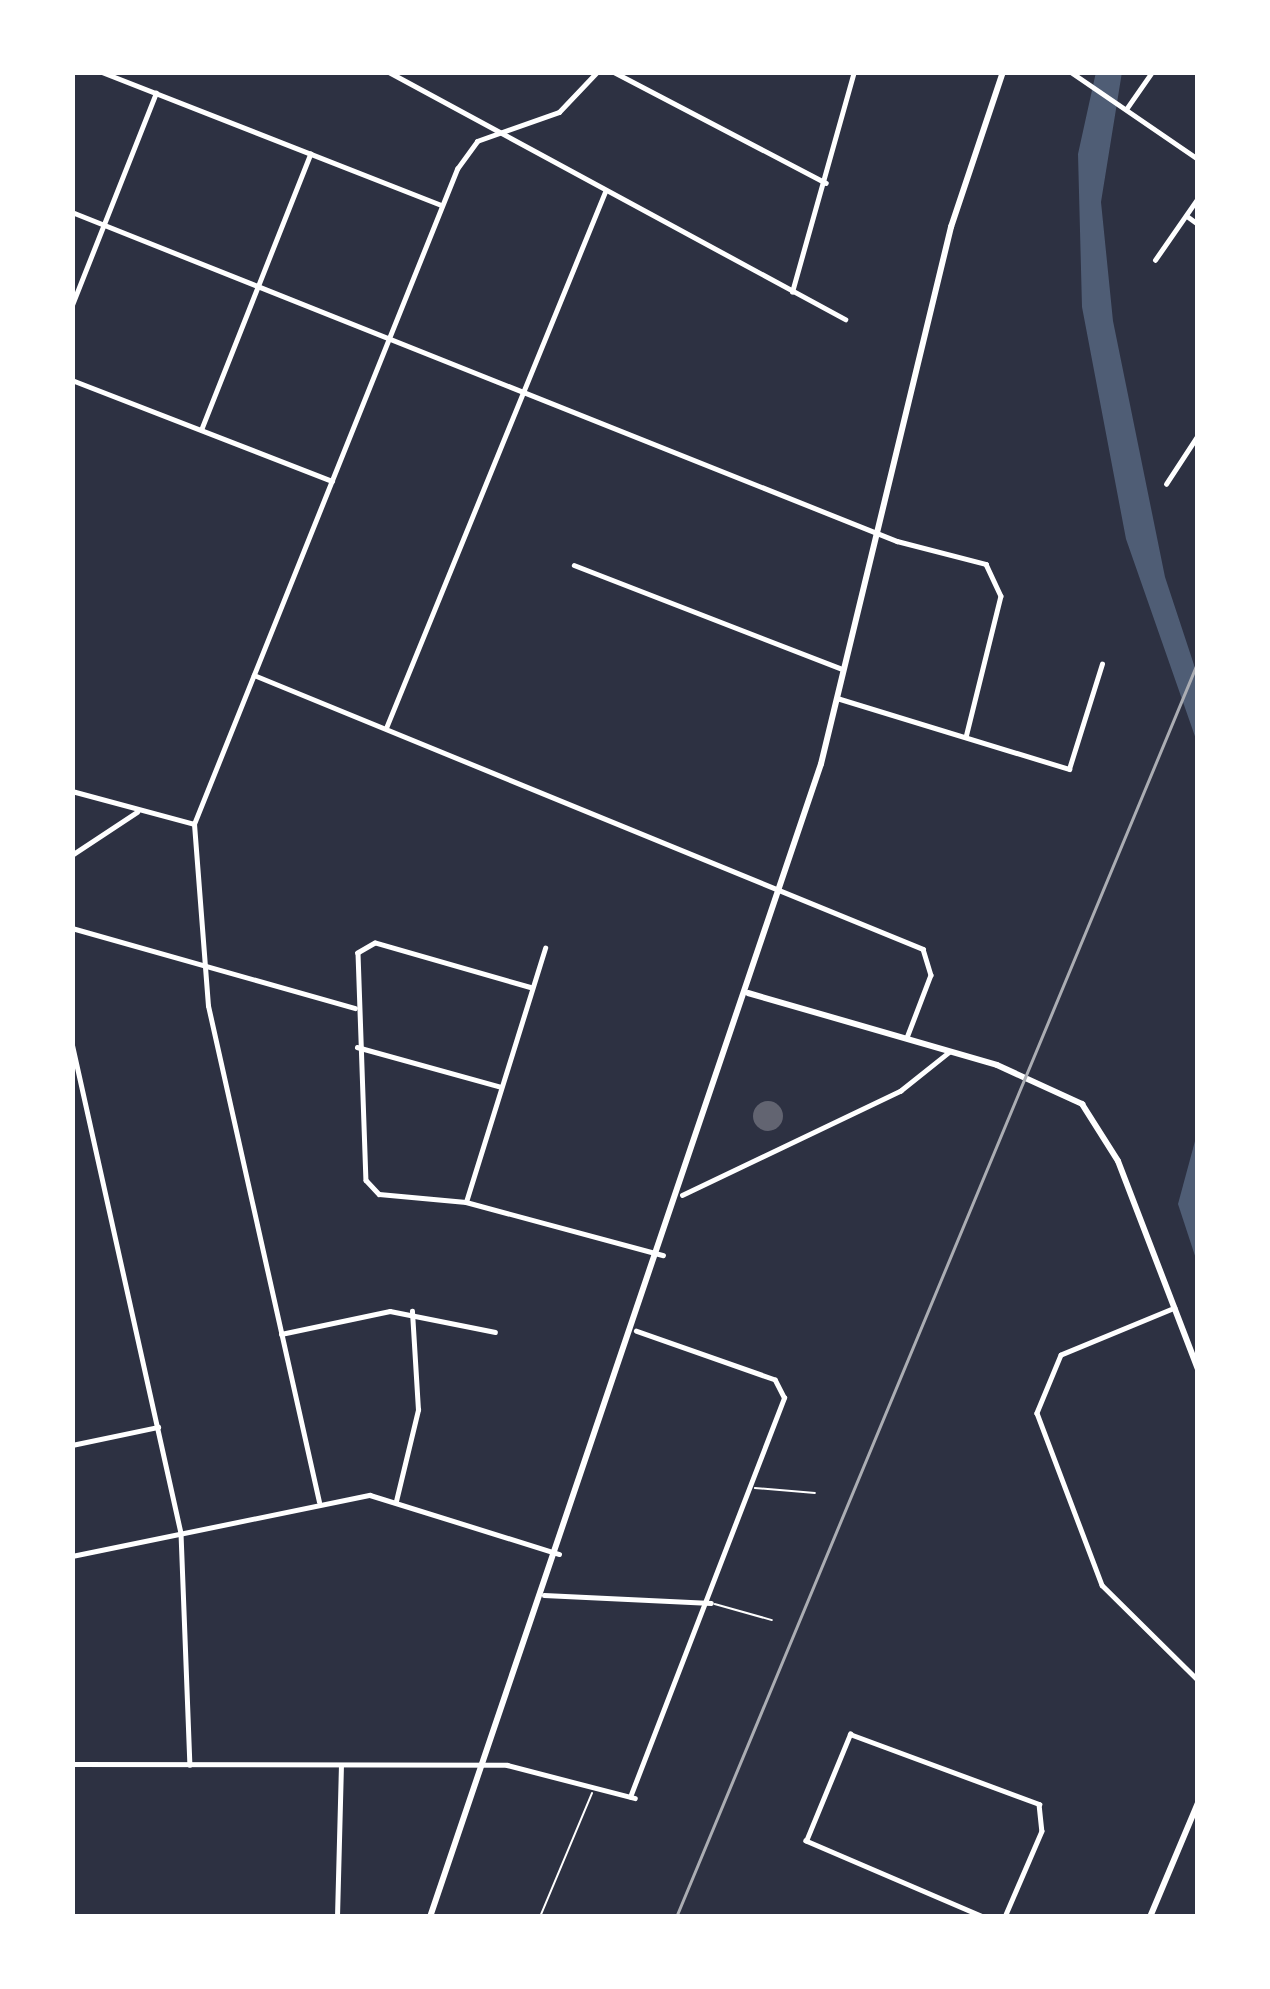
<!DOCTYPE html>
<style>
body{margin:0}
#map{position:relative;width:1270px;height:1989px;overflow:hidden;background:#2d3142;font-family:Montserrat,sans-serif}
div>[style]{position:absolute}
.water>*{inset:0;background:#4f5d75}
.building>*{inset:0;background:#626471}
.round{border-radius:50%}
.service>*{height:1.5px;margin:-0.75px;padding:0 0.75px;transform-origin:0.75px;border-radius:0.75px;background:#fff}
.minor>*{height:4.5px;margin:-2.25px;padding:0 2.25px;transform-origin:2.25px;border-radius:2.25px;background:#fff}
.secondary>*{height:6px;margin:-3px;padding:0 3px;transform-origin:3px;border-radius:3px;background:#fff}
.rail>*{height:3px;margin:-1.5px;padding:0 1.5px;transform-origin:1.5px;border-radius:1.5px;background:#abadb3}
span{translate:-50% -50%;white-space:nowrap;text-align:center;line-height:1.15;-webkit-text-stroke:10px #fff;paint-order:stroke}
.frame{position:absolute;inset:0;border:75px solid #fff;pointer-events:none}
</style>
<div id="map">
<div class="water">
<div style="clip-path:polygon(1096px 72px,1122px 72px,1101px 202px,1113px 321px,1165px 577px,1198px 677px,1198px 745px,1126px 539px,1082px 307px,1078px 154px)"></div>
<div style="clip-path:polygon(1198px 1130px,1198px 1265px,1178px 1204px)"></div>
</div>
<div class="building">
<div class="round" style="left:753px;top:1101px;width:30px;height:30px"></div>
</div>
<div class="service">
<div style="left:755px;top:1488px;width:60px;rotate:4.8deg"></div>
<div style="left:715px;top:1604px;width:59px;rotate:15.7deg"></div>
<div style="left:540px;top:1917px;width:134px;rotate:-67.2deg"></div>
</div>
<div class="minor">
<div style="left:102px;top:72px;width:364px;rotate:21.4deg"></div>
<div style="left:389px;top:72px;width:519px;rotate:28.44deg"></div>
<div style="left:614px;top:72px;width:239px;rotate:27.6deg"></div>
<div style="left:1071px;top:72px;width:154px;rotate:34.4deg"></div>
<div style="left:1127px;top:108px;width:44px;rotate:-55.2deg"></div>
<div style="left:72px;top:212px;width:888px;rotate:21.74deg"></div>
<div style="left:897px;top:541px;width:92px;rotate:14.5deg"></div>
<div style="left:986px;top:564px;width:35px;rotate:65deg"></div>
<div style="left:1001px;top:596px;width:145px;rotate:103.9deg"></div>
<div style="left:1187px;top:216px;width:14px;rotate:36deg"></div>
<div style="left:1155px;top:260px;width:75px;rotate:-55.3deg"></div>
<div style="left:792px;top:292px;width:229px;rotate:-74.3deg"></div>
<div style="left:72px;top:305px;width:228px;rotate:-68.4deg"></div>
<div style="left:72px;top:380px;width:279px;rotate:21.2deg"></div>
<div style="left:201px;top:430px;width:297px;rotate:-68.4deg"></div>
<div style="left:1166px;top:484px;width:59px;rotate:-56.9deg"></div>
<div style="left:574px;top:565px;width:287px;rotate:21.2deg"></div>
<div style="left:254px;top:675px;width:723px;rotate:22.27deg"></div>
<div style="left:923px;top:949px;width:27px;rotate:73deg"></div>
<div style="left:931px;top:975px;width:67px;rotate:110.9deg"></div>
<div style="left:837px;top:698px;width:243px;rotate:17deg"></div>
<div style="left:1069px;top:769px;width:110px;rotate:-72.6deg"></div>
<div style="left:386px;top:728px;width:579px;rotate:-67.78deg"></div>
<div style="left:72px;top:791px;width:126px;rotate:15.1deg"></div>
<div style="left:72px;top:855px;width:78px;rotate:-33.5deg"></div>
<div style="left:72px;top:928px;width:294px;rotate:15.8deg"></div>
<div style="left:532px;top:988px;width:163px;rotate:-164deg"></div>
<div style="left:375px;top:943px;width:20px;rotate:150deg"></div>
<div style="left:358px;top:953px;width:227px;rotate:88deg"></div>
<div style="left:366px;top:1180px;width:19px;rotate:47deg"></div>
<div style="left:379px;top:1194px;width:87px;rotate:5.3deg"></div>
<div style="left:466px;top:1202px;width:204px;rotate:15.1deg"></div>
<div style="left:72px;top:1043px;width:502px;rotate:77.46deg"></div>
<div style="left:181px;top:1533px;width:232px;rotate:87.8deg"></div>
<div style="left:357px;top:1047px;width:149px;rotate:15.5deg"></div>
<div style="left:682px;top:1195px;width:242px;rotate:-25.5deg"></div>
<div style="left:900px;top:1091px;width:63px;rotate:-38.5deg"></div>
<div style="left:466px;top:1202px;width:266px;rotate:-72.7deg"></div>
<div style="left:1175px;top:1308px;width:123px;rotate:157.6deg"></div>
<div style="left:1061px;top:1355px;width:63px;rotate:112.5deg"></div>
<div style="left:1037px;top:1413px;width:184px;rotate:69.3deg"></div>
<div style="left:1102px;top:1585px;width:135px;rotate:44.7deg"></div>
<div style="left:281px;top:1334px;width:111px;rotate:-11.9deg"></div>
<div style="left:390px;top:1311px;width:107px;rotate:11.3deg"></div>
<div style="left:72px;top:1445px;width:88px;rotate:-11.8deg"></div>
<div style="left:396px;top:1501px;width:94px;rotate:-76.4deg"></div>
<div style="left:418px;top:1410px;width:99px;rotate:-93.5deg"></div>
<div style="left:319px;top:1502px;width:508px;rotate:-102.61deg"></div>
<div style="left:208px;top:1006px;width:183px;rotate:-94.4deg"></div>
<div style="left:194px;top:824px;width:706px;rotate:-68.12deg"></div>
<div style="left:457px;top:169px;width:34px;rotate:-54deg"></div>
<div style="left:477px;top:141px;width:87px;rotate:-19.5deg"></div>
<div style="left:559px;top:112px;width:55px;rotate:-46.5deg"></div>
<div style="left:72px;top:1556px;width:304px;rotate:-11.6deg"></div>
<div style="left:370px;top:1495px;width:198px;rotate:17.3deg"></div>
<div style="left:544px;top:1595px;width:167px;rotate:2.7deg"></div>
<div style="left:72px;top:1764px;width:435px;rotate:0.1deg"></div>
<div style="left:507px;top:1765px;width:132px;rotate:14.5deg"></div>
<div style="left:630px;top:1797px;width:428px;rotate:-68.9deg"></div>
<div style="left:784px;top:1398px;width:20px;rotate:-117deg"></div>
<div style="left:775px;top:1380px;width:147px;rotate:-160.6deg"></div>
<div style="left:337px;top:1917px;width:150px;rotate:-88.5deg"></div>
<div style="left:983px;top:1917px;width:193px;rotate:-156.8deg"></div>
<div style="left:806px;top:1841px;width:116px;rotate:-67.6deg"></div>
<div style="left:850px;top:1734px;width:202px;rotate:20.3deg"></div>
<div style="left:1039px;top:1804px;width:27px;rotate:84deg"></div>
<div style="left:1042px;top:1831px;width:94px;rotate:113.3deg"></div>
</div>
<div class="secondary">
<div style="left:748px;top:993px;width:259px;rotate:16.1deg"></div>
<div style="left:997px;top:1065px;width:94px;rotate:24.6deg"></div>
<div style="left:1082px;top:1104px;width:67px;rotate:57.7deg"></div>
<div style="left:1118px;top:1161px;width:223px;rotate:69deg"></div>
<div style="left:430px;top:1917px;width:1217px;rotate:-71.27deg"></div>
<div style="left:821px;top:764px;width:553px;rotate:-76.39deg"></div>
<div style="left:951px;top:227px;width:163px;rotate:-71.5deg"></div>
<div style="left:1150px;top:1917px;width:124px;rotate:-67.2deg"></div>
</div>
<div class="rail">
<div style="left:676px;top:1917px;width:1360px;rotate:-67.43deg"></div>
</div>
<div class="frame"></div>
</div>
